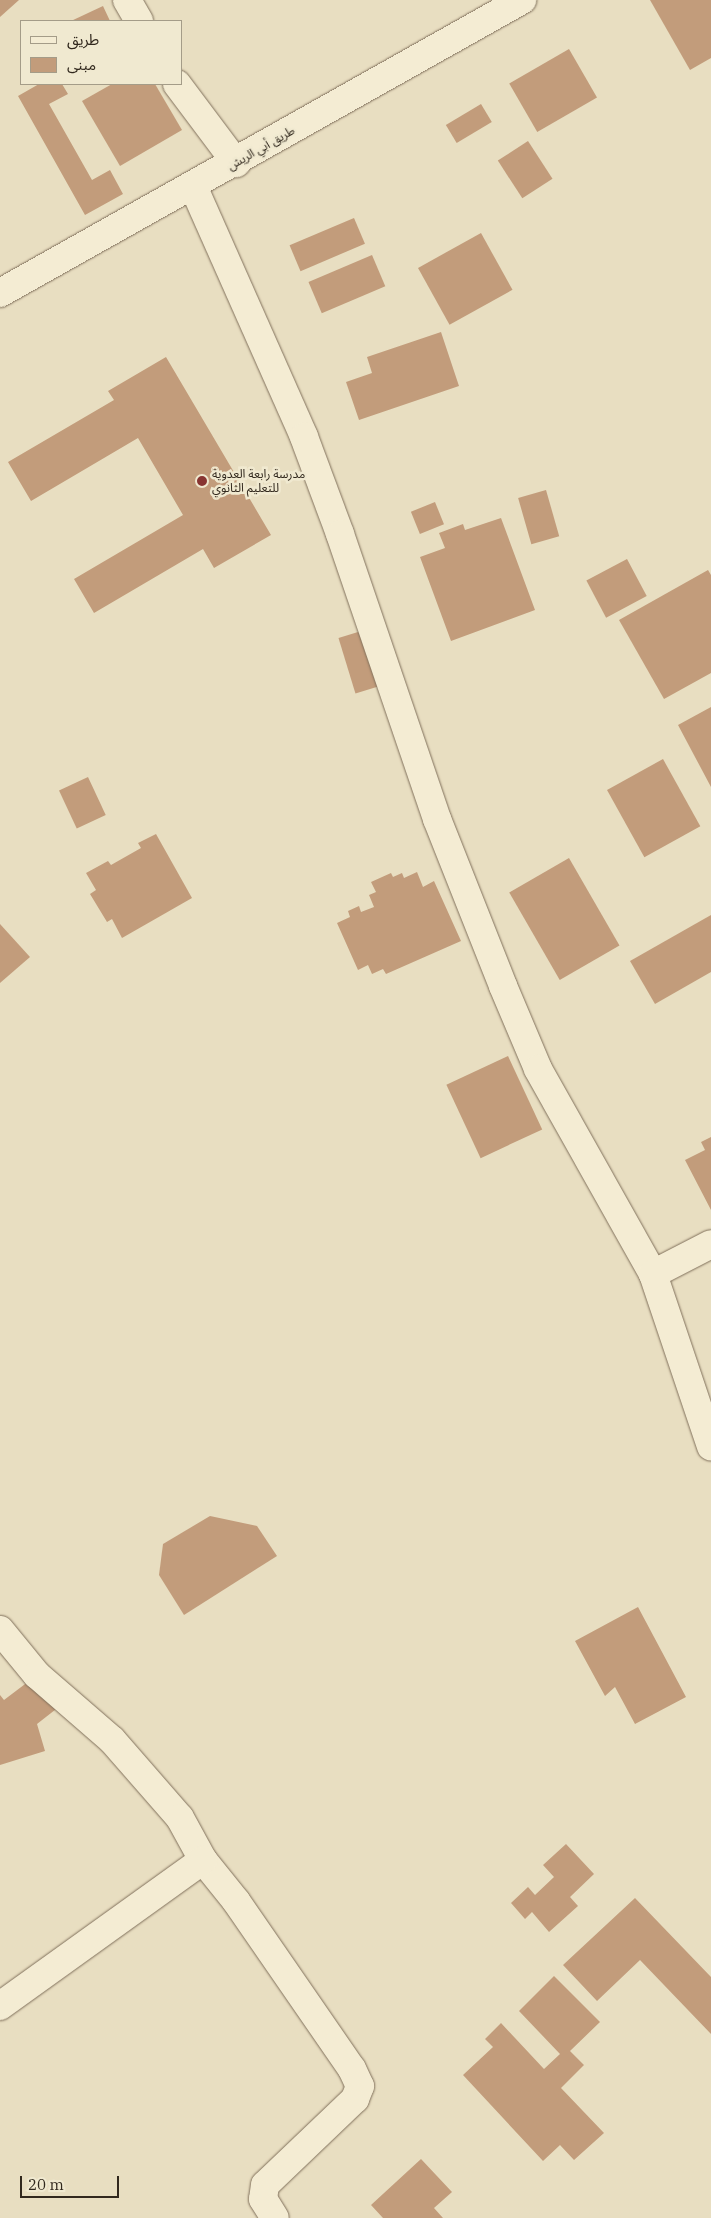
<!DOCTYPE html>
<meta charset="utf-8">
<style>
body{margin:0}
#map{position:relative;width:711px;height:2218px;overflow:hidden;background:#e8dec1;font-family:"IBM Plex Serif","Noto Sans Arabic",serif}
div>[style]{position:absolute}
.building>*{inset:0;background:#c29c7b;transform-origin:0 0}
.roads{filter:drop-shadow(0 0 1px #80705b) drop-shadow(0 0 1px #80705b)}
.minor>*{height:28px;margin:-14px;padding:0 14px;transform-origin:14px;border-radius:14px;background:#f4ecd3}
.dots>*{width:14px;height:14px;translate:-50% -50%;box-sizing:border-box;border:2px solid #f0e9d0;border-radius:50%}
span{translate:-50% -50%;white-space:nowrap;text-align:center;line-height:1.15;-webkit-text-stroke:5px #f0e9d0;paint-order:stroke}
.street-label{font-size:12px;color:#31281d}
.poi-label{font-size:12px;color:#31281d}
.left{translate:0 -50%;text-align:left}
.legend{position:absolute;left:20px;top:20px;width:162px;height:65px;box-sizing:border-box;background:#f0e9d0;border:1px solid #a49c88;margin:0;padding:6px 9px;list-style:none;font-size:15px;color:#31281d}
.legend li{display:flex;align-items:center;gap:10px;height:25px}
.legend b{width:25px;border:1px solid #a49c88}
.scale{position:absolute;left:20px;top:2176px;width:99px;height:22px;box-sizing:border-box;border:2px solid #31281d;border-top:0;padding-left:6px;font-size:15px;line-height:18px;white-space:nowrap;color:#31281d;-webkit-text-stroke:4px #f0e9d0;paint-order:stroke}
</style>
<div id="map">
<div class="building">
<div style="clip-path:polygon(0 0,19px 0,0 17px)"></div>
<div style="clip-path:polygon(650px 0,711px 0,711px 58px,690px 70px)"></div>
<div style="clip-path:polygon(103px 6px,110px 21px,71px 21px)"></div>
<div style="left:569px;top:49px;width:56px;height:69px;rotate:60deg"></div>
<div style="clip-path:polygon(39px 84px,62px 84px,68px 94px,49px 104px,92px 180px,110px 170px,123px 194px,85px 215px,18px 96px)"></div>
<div style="clip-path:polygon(112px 84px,155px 84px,182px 130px,120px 166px,82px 101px)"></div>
<div style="left:481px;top:104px;width:21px;height:41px;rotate:59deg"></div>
<div style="left:528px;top:141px;width:45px;height:36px;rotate:57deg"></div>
<div style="left:354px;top:218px;width:28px;height:70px;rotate:67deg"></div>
<div style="left:481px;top:233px;width:65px;height:72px;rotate:61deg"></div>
<div style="left:372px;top:255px;width:34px;height:69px;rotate:67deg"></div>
<div style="clip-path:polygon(441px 332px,459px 386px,359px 420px,346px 382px,372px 373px,367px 357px)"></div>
<div style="clip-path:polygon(166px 357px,271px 535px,214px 568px,203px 549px,94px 613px,74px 579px,183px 515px,138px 438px,31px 501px,8px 462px,114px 400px,108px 391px)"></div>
<div style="left:546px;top:490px;width:48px;height:29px;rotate:74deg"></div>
<div style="left:435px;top:502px;width:24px;height:26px;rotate:68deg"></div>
<div style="clip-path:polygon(501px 518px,535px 610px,451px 641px,420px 557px,445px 548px,439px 533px,463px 524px,465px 530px)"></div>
<div style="left:627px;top:559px;width:42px;height:46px;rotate:62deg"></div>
<div style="clip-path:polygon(708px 570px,711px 575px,711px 673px,664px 699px,619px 620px)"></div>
<div style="left:371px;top:628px;width:58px;height:34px;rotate:73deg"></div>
<div style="clip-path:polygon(711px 707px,711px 787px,678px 725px)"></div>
<div style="left:663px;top:759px;width:77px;height:64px;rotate:61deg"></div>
<div style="left:88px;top:777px;width:42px;height:32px;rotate:65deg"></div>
<div style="clip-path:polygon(156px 834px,192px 898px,122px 938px,112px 919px,107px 922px,90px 894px,96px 890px,86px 873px,108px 861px,111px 865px,141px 848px,138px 843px)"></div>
<div style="left:569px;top:858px;width:101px;height:69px;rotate:60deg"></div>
<div style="clip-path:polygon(417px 872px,423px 887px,434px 881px,461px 941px,386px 974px,383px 969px,372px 974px,368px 965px,358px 970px,337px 923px,350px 917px,348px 911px,359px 906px,361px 912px,374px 907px,369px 895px,376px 892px,371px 882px,391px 873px,393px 877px,402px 873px,404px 878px)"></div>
<div style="clip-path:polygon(711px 915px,711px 972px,655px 1004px,630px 961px)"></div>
<div style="clip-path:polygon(0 924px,30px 957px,0 983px)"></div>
<div style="left:508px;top:1056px;width:81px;height:68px;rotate:65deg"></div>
<div style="clip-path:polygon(711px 1137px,711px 1210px,685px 1160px,705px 1150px,701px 1142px)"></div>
<div style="clip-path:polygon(210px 1516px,257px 1526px,277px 1556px,184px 1615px,159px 1575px,163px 1544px)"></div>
<div style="clip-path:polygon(638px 1607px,686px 1697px,635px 1724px,615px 1687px,605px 1696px,575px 1641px)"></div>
<div style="clip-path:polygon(37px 1675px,60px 1706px,37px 1724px,45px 1751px,0 1765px,0 1695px,4px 1700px)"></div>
<div style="clip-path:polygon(566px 1844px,594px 1874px,570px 1897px,578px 1906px,549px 1932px,532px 1912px,525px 1919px,511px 1903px,528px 1887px,535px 1895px,554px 1877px,543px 1865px)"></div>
<div style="clip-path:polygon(635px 1898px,711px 1977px,711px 2034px,640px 1960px,597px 2001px,563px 1965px)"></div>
<div style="clip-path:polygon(554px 1976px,600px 2022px,570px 2051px,584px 2065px,561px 2088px,604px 2133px,574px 2160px,560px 2145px,543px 2161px,463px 2075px,493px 2047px,485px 2039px,501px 2023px,544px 2069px,560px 2054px,519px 2011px)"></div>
<div style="clip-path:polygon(421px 2159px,452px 2192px,434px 2208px,443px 2218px,383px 2218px,371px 2205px)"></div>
</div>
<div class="roads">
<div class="minor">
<div style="left:127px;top:0;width:24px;rotate:60deg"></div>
<div style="left:177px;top:84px;width:99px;rotate:53.2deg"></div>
<div style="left:193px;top:186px;width:274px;rotate:66.1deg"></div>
<div style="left:304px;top:437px;width:103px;rotate:69.6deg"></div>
<div style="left:340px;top:534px;width:301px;rotate:71.2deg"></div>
<div style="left:437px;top:819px;width:180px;rotate:68.4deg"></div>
<div style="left:503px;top:986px;width:90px;rotate:67.1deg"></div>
<div style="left:538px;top:1069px;width:235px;rotate:60.7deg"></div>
<div style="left:653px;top:1274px;width:182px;rotate:71.4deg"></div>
<div style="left:0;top:293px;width:599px;rotate:-29.31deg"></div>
<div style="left:653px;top:1274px;width:65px;rotate:-27.3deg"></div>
<div style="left:0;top:1630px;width:58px;rotate:50.6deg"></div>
<div style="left:37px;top:1675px;width:99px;rotate:40.9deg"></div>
<div style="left:112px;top:1740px;width:103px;rotate:48.9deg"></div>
<div style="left:180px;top:1818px;width:48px;rotate:61.3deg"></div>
<div style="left:203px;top:1860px;width:53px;rotate:51.2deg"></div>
<div style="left:236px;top:1901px;width:204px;rotate:55.4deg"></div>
<div style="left:352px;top:2069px;width:19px;rotate:65deg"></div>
<div style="left:360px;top:2086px;width:14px;rotate:111deg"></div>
<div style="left:355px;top:2099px;width:124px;rotate:136.3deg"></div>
<div style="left:265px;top:2185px;width:14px;rotate:98deg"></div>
<div style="left:263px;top:2199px;width:22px;rotate:58deg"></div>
<div style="left:0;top:2006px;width:250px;rotate:-35.7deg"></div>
</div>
</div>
<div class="dots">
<div style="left:202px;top:481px;background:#883532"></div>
</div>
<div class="street-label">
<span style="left:261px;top:148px;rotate:-30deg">طريق أبي الريش</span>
</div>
<div class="poi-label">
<span class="left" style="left:212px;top:481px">مدرسة رابعة العدوية<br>للتعليم الثانوي</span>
</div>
<ul class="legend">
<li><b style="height:6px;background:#f4ecd3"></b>طريق</li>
<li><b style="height:14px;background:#c29c7b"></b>مبنى</li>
</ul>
<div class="scale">20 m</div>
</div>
